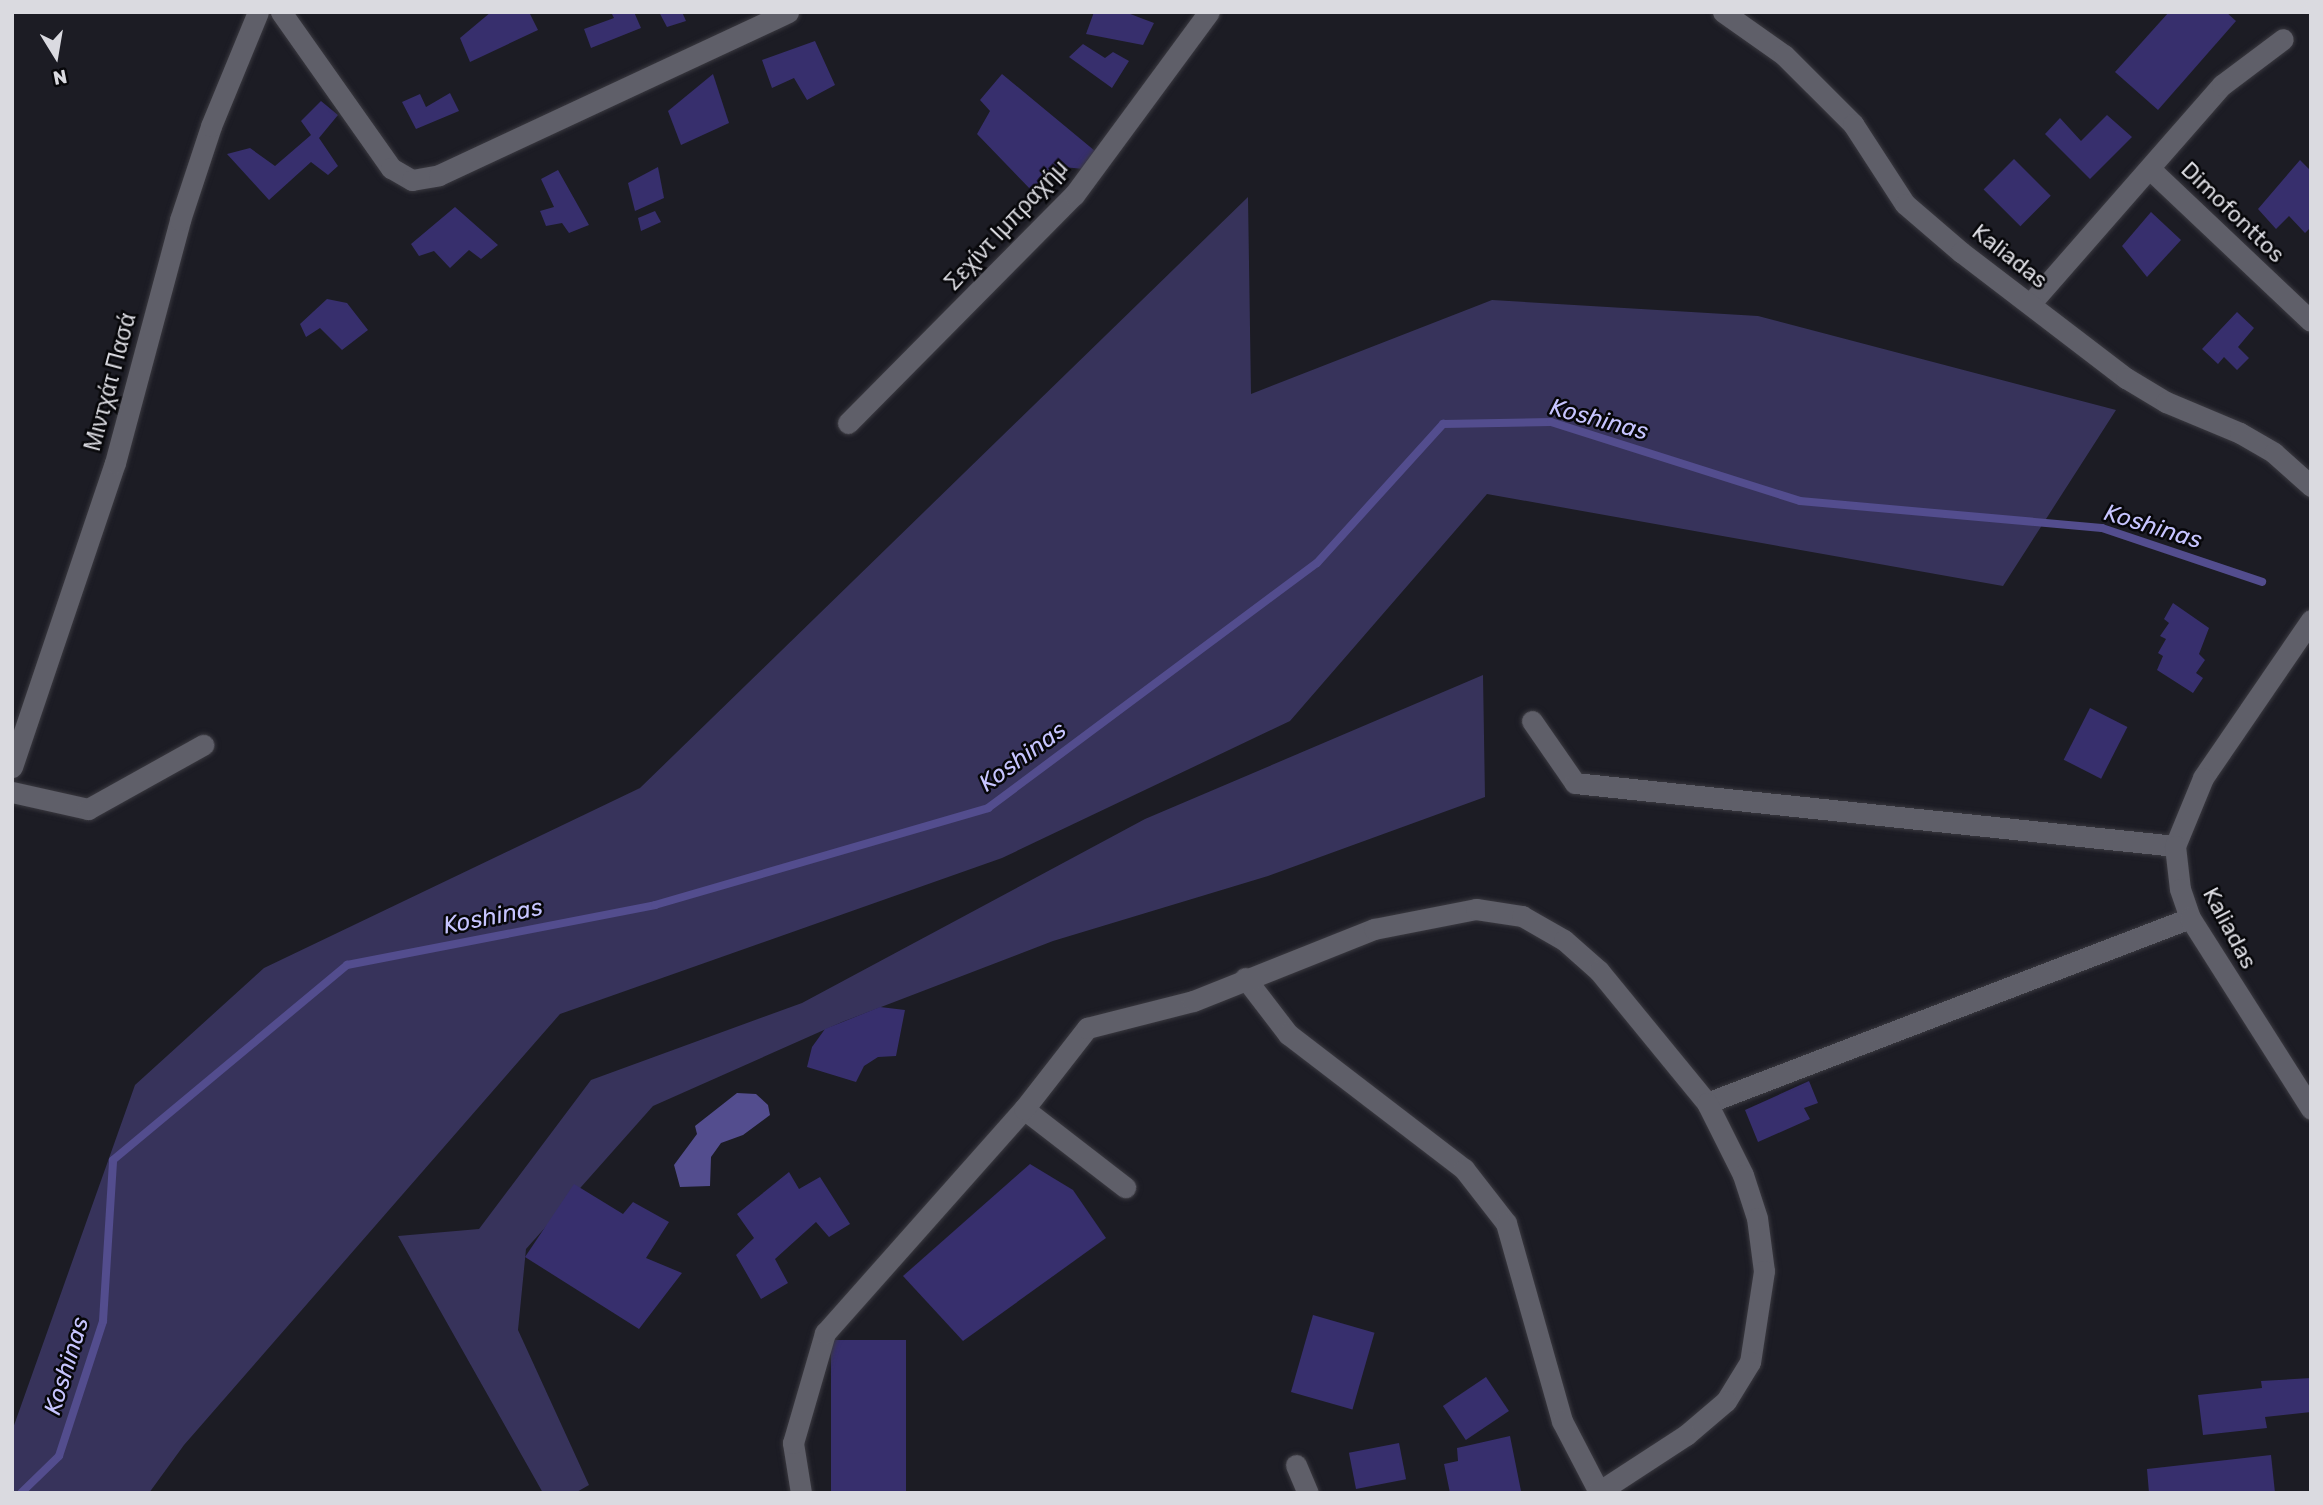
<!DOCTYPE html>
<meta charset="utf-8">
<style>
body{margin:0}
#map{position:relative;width:2323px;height:1505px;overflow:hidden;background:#1c1c24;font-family:Rubik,sans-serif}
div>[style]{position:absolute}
.green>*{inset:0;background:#37335b}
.water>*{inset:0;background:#534d8e}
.stream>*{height:8px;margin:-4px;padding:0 4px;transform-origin:4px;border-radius:4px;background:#534d8e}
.building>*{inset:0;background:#372f6d;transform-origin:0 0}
.roads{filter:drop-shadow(0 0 2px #3a3940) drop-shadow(0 0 2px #3a3940)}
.minor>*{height:21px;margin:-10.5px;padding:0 10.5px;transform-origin:10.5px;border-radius:10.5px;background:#5f5f69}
.tertiary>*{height:21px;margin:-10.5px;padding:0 10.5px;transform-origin:10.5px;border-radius:10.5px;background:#5f5f69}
span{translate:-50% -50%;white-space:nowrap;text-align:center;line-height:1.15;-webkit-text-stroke:5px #07070a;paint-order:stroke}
.street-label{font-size:23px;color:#dadae0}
.water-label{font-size:24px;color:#c7c5ff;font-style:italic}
.frame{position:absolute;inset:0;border:14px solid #dadae0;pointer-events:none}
.north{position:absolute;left:21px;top:21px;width:70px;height:70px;-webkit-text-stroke:5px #07070a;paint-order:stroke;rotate:169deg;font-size:19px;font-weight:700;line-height:28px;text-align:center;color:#dadae0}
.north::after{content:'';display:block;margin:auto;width:24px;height:32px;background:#dadae0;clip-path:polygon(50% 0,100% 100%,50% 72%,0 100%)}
</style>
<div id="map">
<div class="green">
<div style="clip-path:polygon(1248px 197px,1251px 394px,1492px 300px,1758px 316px,2116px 410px,2003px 586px,1487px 494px,1290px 721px,1002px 858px,560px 1014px,184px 1445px,149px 1493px,12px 1493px,12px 1431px,135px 1085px,264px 968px,640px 788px)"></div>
<div style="clip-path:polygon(1483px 675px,1485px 797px,1268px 876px,1053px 941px,842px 1022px,653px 1106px,526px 1249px,518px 1330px,589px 1485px,575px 1493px,543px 1493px,398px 1236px,479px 1229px,591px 1080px,802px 1003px,1145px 819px)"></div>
</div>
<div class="water">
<div style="clip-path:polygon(737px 1093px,756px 1094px,768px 1105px,770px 1115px,743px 1135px,721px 1143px,711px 1157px,710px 1186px,680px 1187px,674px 1165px,697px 1134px,695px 1126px)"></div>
</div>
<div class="stream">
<div style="left:21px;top:1493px;width:53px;rotate:-44.2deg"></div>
<div style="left:59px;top:1456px;width:142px;rotate:-71.9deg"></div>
<div style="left:103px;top:1321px;width:161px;rotate:-86.4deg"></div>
<div style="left:113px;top:1160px;width:305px;rotate:-39.8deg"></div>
<div style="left:347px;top:965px;width:314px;rotate:-11deg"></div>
<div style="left:655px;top:905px;width:347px;rotate:-16.2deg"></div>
<div style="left:988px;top:808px;width:410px;rotate:-36.7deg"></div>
<div style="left:1317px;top:563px;width:188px;rotate:-47.8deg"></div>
<div style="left:1443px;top:424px;width:108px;rotate:-1.1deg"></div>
<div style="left:1551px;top:422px;width:261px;rotate:17.6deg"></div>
<div style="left:1800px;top:501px;width:303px;rotate:5.1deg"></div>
<div style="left:2102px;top:528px;width:169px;rotate:18.6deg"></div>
</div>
<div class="building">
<div style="clip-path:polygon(491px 12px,529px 12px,538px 30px,470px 62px,460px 38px)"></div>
<div style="clip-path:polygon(611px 12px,634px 12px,641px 28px,591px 48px,584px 29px,614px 18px)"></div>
<div style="clip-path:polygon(659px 12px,682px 12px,686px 21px,667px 27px)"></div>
<div style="clip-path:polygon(1094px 12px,1125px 12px,1154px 23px,1143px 45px,1086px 34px)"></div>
<div style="clip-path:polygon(2169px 12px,2226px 12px,2236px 21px,2158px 110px,2115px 72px)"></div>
<div style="clip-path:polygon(815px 41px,835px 85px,807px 100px,794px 78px,772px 88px,762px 60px)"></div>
<div style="clip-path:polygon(1083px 44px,1105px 58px,1113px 52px,1129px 61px,1112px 88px,1069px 57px)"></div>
<div style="clip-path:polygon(713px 74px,729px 123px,681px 145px,668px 111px)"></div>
<div style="clip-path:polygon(1002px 74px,1095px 151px,1083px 169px,1054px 166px,1033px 192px,977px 134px,990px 111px,980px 100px)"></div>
<div style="clip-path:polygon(450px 93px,459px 111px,416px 129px,402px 102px,420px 94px,426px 107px)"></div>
<div style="clip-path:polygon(321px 101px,338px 115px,319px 138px,338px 166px,328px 175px,311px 162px,269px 200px,227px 154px,250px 148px,275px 166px,311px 135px,301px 121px)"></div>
<div style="clip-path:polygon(2107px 115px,2132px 137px,2090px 179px,2045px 134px,2060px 118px,2081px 141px)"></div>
<div style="left:2014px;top:159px;width:52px;height:43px;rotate:45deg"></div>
<div style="clip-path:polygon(2300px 160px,2311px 171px,2311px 227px,2305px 233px,2289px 216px,2276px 229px,2258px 209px)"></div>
<div style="clip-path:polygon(658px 167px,664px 198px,635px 211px,628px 183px)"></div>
<div style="clip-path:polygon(558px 170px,589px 225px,569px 233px,562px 223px,546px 226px,540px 211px,554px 207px,541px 179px)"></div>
<div style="clip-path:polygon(455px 207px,498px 245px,481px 259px,469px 250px,450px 268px,434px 251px,419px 256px,411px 244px)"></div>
<div style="clip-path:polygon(655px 211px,661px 222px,641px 231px,638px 218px)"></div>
<div style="clip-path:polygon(2151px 212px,2181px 240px,2147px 277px,2122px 246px)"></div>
<div style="clip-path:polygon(327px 299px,347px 303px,368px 330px,342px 350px,320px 328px,306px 337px,300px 324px)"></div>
<div style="clip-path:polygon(2237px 312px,2254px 328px,2238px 347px,2249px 358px,2237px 370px,2224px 357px,2218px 364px,2202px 349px)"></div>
<div style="clip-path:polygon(2173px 603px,2209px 628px,2199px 654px,2205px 660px,2196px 673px,2203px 678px,2193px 693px,2157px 670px,2163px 656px,2158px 653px,2166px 639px,2160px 636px,2169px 623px,2164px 619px)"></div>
<div style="left:2090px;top:708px;width:42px;height:58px;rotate:27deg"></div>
<div style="clip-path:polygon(880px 1007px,905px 1010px,896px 1056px,878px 1057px,864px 1066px,856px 1082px,807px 1067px,812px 1047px,825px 1029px)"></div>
<div style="clip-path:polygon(1809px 1081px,1818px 1103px,1804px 1108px,1810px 1119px,1758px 1142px,1745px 1110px)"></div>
<div style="clip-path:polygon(1030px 1164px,1073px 1190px,1106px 1238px,963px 1341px,903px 1276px)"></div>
<div style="clip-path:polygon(789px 1172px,799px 1189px,820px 1177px,850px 1224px,829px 1237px,816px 1222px,775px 1259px,788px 1283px,761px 1299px,736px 1255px,754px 1238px,737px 1214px)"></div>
<div style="clip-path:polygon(574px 1184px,623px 1214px,633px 1202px,669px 1222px,646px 1258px,682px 1273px,639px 1329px,525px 1257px)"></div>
<div style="left:1313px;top:1315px;width:64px;height:80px;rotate:16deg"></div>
<div style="left:906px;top:1340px;width:153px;height:75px;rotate:90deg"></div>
<div style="left:1486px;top:1377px;width:41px;height:52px;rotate:56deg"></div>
<div style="clip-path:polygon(2311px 1378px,2311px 1412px,2265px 1417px,2267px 1428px,2203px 1435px,2198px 1395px,2262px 1388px,2261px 1381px)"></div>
<div style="clip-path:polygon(1510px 1436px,1521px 1491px,1450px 1493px,1444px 1464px,1458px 1461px,1457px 1448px)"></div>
<div style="left:1399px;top:1443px;width:37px;height:51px;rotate:79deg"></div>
<div style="clip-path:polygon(2271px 1455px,2275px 1493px,2149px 1493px,2147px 1469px)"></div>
</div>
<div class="roads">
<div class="minor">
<div style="left:281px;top:12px;width:191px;rotate:54.8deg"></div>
<div style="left:391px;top:168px;width:24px;rotate:30deg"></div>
<div style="left:412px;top:180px;width:27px;rotate:-10deg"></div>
<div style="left:439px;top:175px;width:385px;rotate:-25deg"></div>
<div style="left:2150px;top:169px;width:221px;rotate:43.4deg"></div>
<div style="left:2030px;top:304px;width:291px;rotate:-48.8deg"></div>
<div style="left:2222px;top:85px;width:76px;rotate:-37deg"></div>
<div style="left:848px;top:423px;width:321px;rotate:-45.3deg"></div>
<div style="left:1074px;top:195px;width:227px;rotate:-53.6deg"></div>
<div style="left:1532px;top:721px;width:75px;rotate:55.3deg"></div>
<div style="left:1575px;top:783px;width:603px;rotate:5.99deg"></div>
<div style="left:12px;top:767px;width:321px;rotate:-71.3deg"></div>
<div style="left:115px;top:463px;width:252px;rotate:-75deg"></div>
<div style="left:180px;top:220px;width:99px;rotate:-71.7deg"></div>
<div style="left:211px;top:126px;width:123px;rotate:-67.6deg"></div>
<div style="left:12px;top:792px;width:78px;rotate:12.6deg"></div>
<div style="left:88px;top:809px;width:132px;rotate:-29.1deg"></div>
<div style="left:1245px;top:978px;width:71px;rotate:52.5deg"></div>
<div style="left:1288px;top:1034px;width:222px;rotate:37.5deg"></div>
<div style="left:1464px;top:1169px;width:68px;rotate:52.1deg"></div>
<div style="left:1506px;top:1223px;width:206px;rotate:74.2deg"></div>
<div style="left:1562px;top:1421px;width:80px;rotate:62.5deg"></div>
<div style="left:1707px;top:1103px;width:517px;rotate:-20.96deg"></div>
<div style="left:1024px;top:1109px;width:128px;rotate:37.7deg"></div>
<div style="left:1296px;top:1465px;width:30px;rotate:67deg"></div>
<div style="left:801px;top:1493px;width:51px;rotate:-99.1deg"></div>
<div style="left:793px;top:1443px;width:115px;rotate:-73.8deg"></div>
<div style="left:825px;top:1333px;width:300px;rotate:-48.4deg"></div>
<div style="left:1024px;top:1109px;width:103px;rotate:-52.1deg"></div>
<div style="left:1087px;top:1028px;width:109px;rotate:-14.3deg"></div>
<div style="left:1193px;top:1001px;width:195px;rotate:-21.7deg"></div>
<div style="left:1374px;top:929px;width:104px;rotate:-11.1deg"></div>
<div style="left:1476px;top:909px;width:47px;rotate:8.7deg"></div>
<div style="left:1522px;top:916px;width:48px;rotate:29.7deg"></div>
<div style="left:1564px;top:940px;width:47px;rotate:41.5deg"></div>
<div style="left:1599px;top:971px;width:171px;rotate:50.7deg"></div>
<div style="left:1707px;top:1103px;width:80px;rotate:63.4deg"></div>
<div style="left:1743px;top:1175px;width:45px;rotate:72deg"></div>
<div style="left:1757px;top:1218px;width:53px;rotate:82.5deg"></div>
<div style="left:1764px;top:1271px;width:92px;rotate:98.7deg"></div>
<div style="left:1750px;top:1362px;width:46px;rotate:121.6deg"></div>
<div style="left:1726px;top:1401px;width:52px;rotate:139.6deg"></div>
<div style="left:1686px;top:1435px;width:106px;rotate:146.9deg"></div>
</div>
<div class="tertiary">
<div style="left:1723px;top:12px;width:75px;rotate:35.2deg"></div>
<div style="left:1784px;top:55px;width:98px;rotate:45deg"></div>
<div style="left:1853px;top:124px;width:95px;rotate:57deg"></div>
<div style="left:1905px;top:204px;width:74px;rotate:40.6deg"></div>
<div style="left:1961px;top:252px;width:208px;rotate:37.4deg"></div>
<div style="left:2126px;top:378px;width:47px;rotate:31deg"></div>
<div style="left:2166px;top:402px;width:80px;rotate:22.7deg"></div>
<div style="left:2240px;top:433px;width:39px;rotate:30deg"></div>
<div style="left:2274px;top:453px;width:50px;rotate:41.7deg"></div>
<div style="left:2311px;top:620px;width:191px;rotate:124.4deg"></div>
<div style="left:2203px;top:778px;width:74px;rotate:112.4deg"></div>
<div style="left:2175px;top:846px;width:43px;rotate:83.4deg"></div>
<div style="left:2180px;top:889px;width:31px;rotate:71deg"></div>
<div style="left:2190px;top:918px;width:226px;rotate:57.6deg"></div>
</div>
</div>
<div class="street-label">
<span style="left:2233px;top:212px;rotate:44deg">Dimofonttos</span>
<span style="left:1006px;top:225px;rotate:-47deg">Σεχίντ Ιμπραχήμ</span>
<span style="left:2010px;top:256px;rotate:38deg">Kaliadas</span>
<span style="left:110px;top:382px;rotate:-75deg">Μιντχάτ Πασά</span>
<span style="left:2230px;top:928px;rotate:62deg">Kaliadas</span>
</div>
<div class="water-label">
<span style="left:1599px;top:420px;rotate:15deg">Koshinas</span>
<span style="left:2153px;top:527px;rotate:17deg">Koshinas</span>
<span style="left:1023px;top:757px;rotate:-36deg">Koshinas</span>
<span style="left:493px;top:917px;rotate:-11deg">Koshinas</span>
<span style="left:67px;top:1366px;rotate:-73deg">Koshinas</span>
</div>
<div class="frame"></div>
<div class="north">N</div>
</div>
